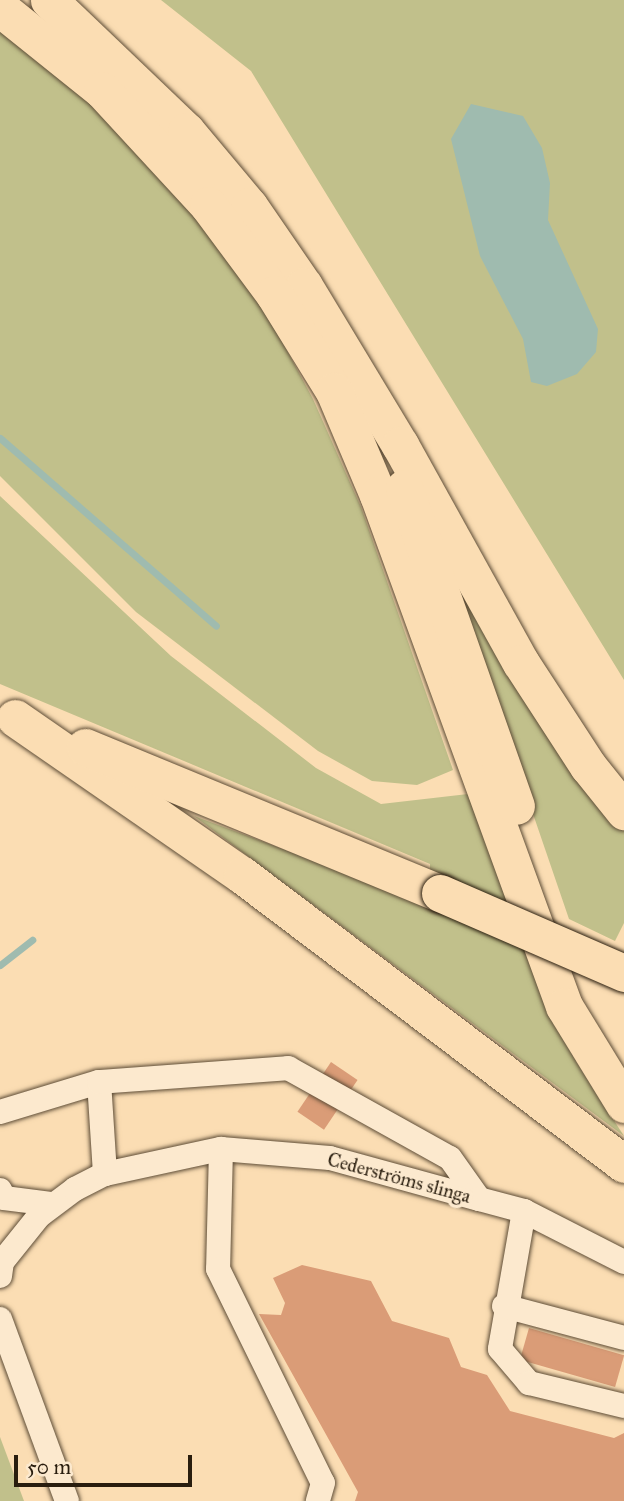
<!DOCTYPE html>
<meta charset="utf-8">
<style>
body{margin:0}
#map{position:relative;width:624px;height:1501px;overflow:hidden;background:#fbddb3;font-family:"IM FELL Great Primer",serif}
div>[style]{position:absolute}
.green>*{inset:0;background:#c1c08b}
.water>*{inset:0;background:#9fbbaf}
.stream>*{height:7px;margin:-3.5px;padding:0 3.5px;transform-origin:3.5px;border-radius:3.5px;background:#9fbbaf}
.building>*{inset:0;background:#da9c77;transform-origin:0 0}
.roads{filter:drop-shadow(0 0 2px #5e4d37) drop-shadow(0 0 2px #5e4d37)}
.minor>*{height:24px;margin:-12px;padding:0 12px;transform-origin:12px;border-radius:12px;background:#fce9ce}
.highway>*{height:37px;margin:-18.5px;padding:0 18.5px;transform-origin:18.5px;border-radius:18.5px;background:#fbddb3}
.bridges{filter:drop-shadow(0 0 2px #291d0e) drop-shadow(0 0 2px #291d0e)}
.highway-bridge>*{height:37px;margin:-18.5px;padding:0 18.5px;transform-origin:18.5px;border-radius:18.5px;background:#fbddb3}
span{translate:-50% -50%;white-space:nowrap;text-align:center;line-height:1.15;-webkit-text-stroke:7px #fce9ce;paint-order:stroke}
.street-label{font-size:19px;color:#291d0e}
.scale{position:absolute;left:14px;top:1455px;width:178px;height:32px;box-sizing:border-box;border:4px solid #291d0e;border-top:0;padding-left:9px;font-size:21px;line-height:24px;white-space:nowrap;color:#291d0e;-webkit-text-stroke:5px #fce9ce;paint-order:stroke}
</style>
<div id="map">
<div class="green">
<div style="clip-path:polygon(161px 0,624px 0,624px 680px,251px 71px)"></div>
<div style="clip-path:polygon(0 29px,85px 96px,159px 166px,254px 289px,313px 399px,361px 507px,453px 770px,417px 785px,372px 781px,318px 751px,136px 612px,0 476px)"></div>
<div style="clip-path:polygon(0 496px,171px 656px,316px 768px,381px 804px,468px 794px,536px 979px,577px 1063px,624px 1136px,194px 816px,430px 904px,430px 864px,0 684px)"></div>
<div style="clip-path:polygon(444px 554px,580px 779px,624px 831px,624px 923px,615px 941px,569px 919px)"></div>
<div style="clip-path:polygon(0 1437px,24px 1501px,0 1501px)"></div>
</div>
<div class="water">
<div style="clip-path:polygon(471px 104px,523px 116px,542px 148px,550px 183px,548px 220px,598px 329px,596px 352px,577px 374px,547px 386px,531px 382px,523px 339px,480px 256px,451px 139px)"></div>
</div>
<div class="stream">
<div style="left:0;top:438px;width:286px;rotate:41deg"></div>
<div style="left:0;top:965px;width:41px;rotate:-38deg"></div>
</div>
<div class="building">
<div style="left:331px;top:1062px;width:32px;height:60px;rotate:34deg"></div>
<div style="clip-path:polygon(302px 1265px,371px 1281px,392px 1321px,449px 1338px,461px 1367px,487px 1375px,510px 1411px,614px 1438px,624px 1433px,624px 1501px,355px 1501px,358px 1492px,259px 1314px,281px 1315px,285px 1303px,273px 1278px)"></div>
<div style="left:529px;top:1328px;width:99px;height:33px;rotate:16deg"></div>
</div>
<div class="roads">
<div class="minor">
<div style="left:0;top:1112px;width:103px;rotate:-16.9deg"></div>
<div style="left:221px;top:1149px;width:120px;rotate:91.4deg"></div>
<div style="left:218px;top:1269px;width:238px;rotate:63.9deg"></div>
<div style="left:323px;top:1483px;width:19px;rotate:106deg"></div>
<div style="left:105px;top:1174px;width:92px;rotate:-93.7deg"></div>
<div style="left:99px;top:1082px;width:190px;rotate:-4.2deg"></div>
<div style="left:288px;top:1068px;width:185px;rotate:29.1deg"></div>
<div style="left:450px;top:1158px;width:50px;rotate:54.7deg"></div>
<div style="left:0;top:1190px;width:9px;rotate:63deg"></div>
<div style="left:4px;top:1198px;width:47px;rotate:7.3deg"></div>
<div style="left:524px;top:1211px;width:140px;rotate:99.9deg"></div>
<div style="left:500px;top:1349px;width:45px;rotate:49.5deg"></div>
<div style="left:529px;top:1383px;width:98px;rotate:13.6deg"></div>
<div style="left:0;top:1276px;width:14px;rotate:-82deg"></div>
<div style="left:2px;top:1262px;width:59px;rotate:-51.2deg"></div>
<div style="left:39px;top:1216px;width:45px;rotate:-36.9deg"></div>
<div style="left:75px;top:1189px;width:34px;rotate:-27deg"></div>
<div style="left:105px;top:1174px;width:119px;rotate:-12.2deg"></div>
<div style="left:221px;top:1149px;width:109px;rotate:4.7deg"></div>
<div style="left:330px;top:1158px;width:155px;rotate:15.4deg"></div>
<div style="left:479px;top:1199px;width:47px;rotate:14.9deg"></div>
<div style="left:524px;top:1211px;width:112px;rotate:27deg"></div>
<div style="left:504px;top:1306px;width:124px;rotate:14.9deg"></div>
<div style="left:0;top:1319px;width:194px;rotate:69.8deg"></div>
</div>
<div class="highway">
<div style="left:49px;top:0;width:190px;rotate:43.7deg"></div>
<div style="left:186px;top:131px;width:98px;rotate:50deg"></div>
<div style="left:249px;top:206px;width:97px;rotate:55.5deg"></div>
<div style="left:304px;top:286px;width:186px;rotate:58.9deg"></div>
<div style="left:400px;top:445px;width:249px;rotate:61deg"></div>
<div style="left:521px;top:663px;width:123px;rotate:57deg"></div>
<div style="left:588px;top:766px;width:58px;rotate:51.3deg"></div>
<div style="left:0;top:8px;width:131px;rotate:38.8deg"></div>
<div style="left:102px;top:90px;width:156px;rotate:47.3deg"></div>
<div style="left:208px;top:205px;width:111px;rotate:53.4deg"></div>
<div style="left:274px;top:294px;width:114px;rotate:58.3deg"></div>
<div style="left:334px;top:391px;width:113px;rotate:67.1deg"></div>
<div style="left:378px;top:495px;width:544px;rotate:70deg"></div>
<div style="left:564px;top:1006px;width:115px;rotate:58.5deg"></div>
<div style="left:404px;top:488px;width:337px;rotate:70.6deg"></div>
<div style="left:15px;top:718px;width:276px;rotate:34.7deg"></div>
<div style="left:242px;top:875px;width:479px;rotate:37.1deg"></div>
<div style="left:85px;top:747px;width:384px;rotate:22.4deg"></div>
</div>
</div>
<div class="bridges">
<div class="highway-bridge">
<div style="left:440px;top:893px;width:201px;rotate:23.5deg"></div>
</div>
</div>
<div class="street-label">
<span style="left:399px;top:1178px;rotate:15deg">Cederströms slinga</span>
</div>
<div class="scale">50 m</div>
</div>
